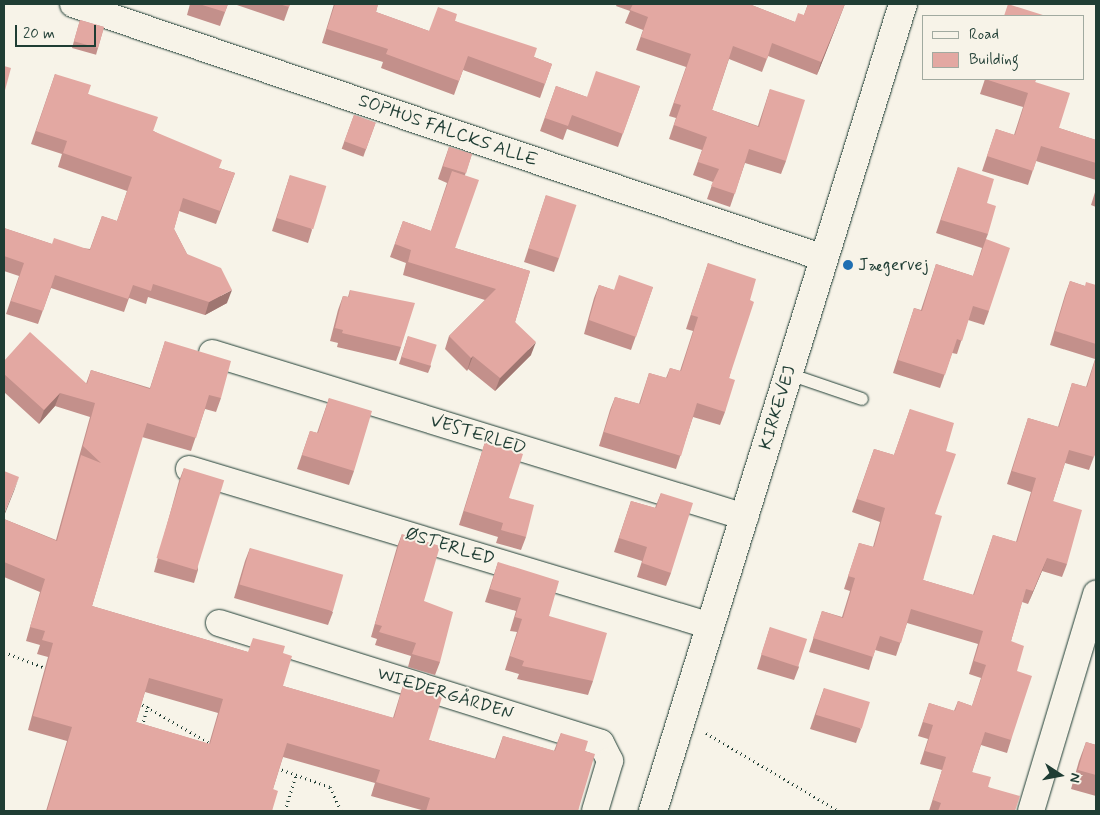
<!DOCTYPE html>
<meta charset="utf-8">
<style>
body{margin:0}
#map{position:relative;width:1100px;height:815px;overflow:hidden;background:#f7f3e8;font-family:Mynerve,sans-serif}
div>[style]{position:absolute}
.path>*{height:3px;margin-top:-1.5px;transform-origin:0;background:repeating-linear-gradient(90deg,#1f3d34 0 1px,transparent 0 5px)}
.roads{filter:drop-shadow(0 0 1px #1f3d34) drop-shadow(0 0 1px #1f3d34)}
.lane>*{height:12px;margin:-6px;padding:0 6px;transform-origin:6px;border-radius:6px;background:#f7f3e8}
.street>*{height:26px;margin:-13px;padding:0 13px;transform-origin:13px;border-radius:13px;background:#f7f3e8}
.secondary>*{height:28px;margin:-14px;padding:0 14px;transform-origin:14px;border-radius:14px;background:#f7f3e8}
.wall>*{inset:0;background:#c3908b;transform-origin:0 0}
.shaded-wall>*{inset:0;background:#9f7671}
.building>*{inset:0;background:#e3a8a2;transform-origin:0 0}
.dots>*{width:14px;height:14px;translate:-50% -50%;box-sizing:border-box;border:2px solid #f7f3e8;border-radius:50%}
span{translate:-50% -50%;white-space:nowrap;text-align:center;line-height:1.15;-webkit-text-stroke:4px #f7f3e8;paint-order:stroke}
.street-label{font-size:18px;color:#1f3d34}
.poi-label{font-size:18px;color:#1f3d34}
.left{translate:0 -50%;text-align:left}
.frame{position:absolute;inset:0;border:5px solid #1f3d34;pointer-events:none}
.legend{position:absolute;left:922px;top:15px;width:162px;height:65px;box-sizing:border-box;background:#f7f3e8;border:1px solid #a1aaa0;margin:0;padding:6px 9px;list-style:none;font-size:15px;color:#1f3d34}
.legend li{display:flex;align-items:center;gap:10px;height:25px}
.legend b{width:25px;border:1px solid #a1aaa0}
.north{position:absolute;left:1035px;top:750px;width:50px;height:50px;-webkit-text-stroke:4px #f7f3e8;paint-order:stroke;rotate:101deg;font-size:14px;font-weight:700;line-height:20px;text-align:center;color:#1f3d34}
.north::after{content:'';display:block;margin:auto;width:18px;height:22px;background:#1f3d34;clip-path:polygon(50% 0,100% 100%,50% 72%,0 100%)}
.scale{position:absolute;left:15px;top:25px;width:81px;height:22px;box-sizing:border-box;border:2px solid #1f3d34;border-top:0;padding-left:6px;font-size:15px;line-height:18px;white-space:nowrap;color:#1f3d34;-webkit-text-stroke:4px #f7f3e8;paint-order:stroke}
</style>
<div id="map">
<div class="path">
<div style="left:4px;top:652px;width:47px;rotate:21.1deg"></div>
<div style="left:138px;top:702px;width:86px;rotate:29.8deg"></div>
<div style="left:142px;top:726px;width:21px;rotate:-73deg"></div>
<div style="left:706px;top:733px;width:154px;rotate:30.4deg"></div>
<div style="left:277px;top:768px;width:56px;rotate:19.7deg"></div>
<div style="left:330px;top:787px;width:26px;rotate:65deg"></div>
<div style="left:285px;top:811px;width:38px;rotate:-73deg"></div>
</div>
<div class="roads">
<div class="lane">
<div style="left:789px;top:374px;width:77px;rotate:18.9deg"></div>
</div>
<div class="street">
<div style="left:73px;top:4px;width:793px;rotate:18.69deg"></div>
<div style="left:212px;top:353px;width:558px;rotate:17.1deg"></div>
<div style="left:189px;top:469px;width:545px;rotate:16.74deg"></div>
<div style="left:219px;top:623px;width:400px;rotate:17.4deg"></div>
<div style="left:601px;top:743px;width:20px;rotate:63deg"></div>
<div style="left:610px;top:761px;width:52px;rotate:106.7deg"></div>
<div style="left:1031px;top:811px;width:227px;rotate:-73.3deg"></div>
</div>
<div class="secondary">
<div style="left:653px;top:811px;width:845px;rotate:-72.79deg"></div>
</div>
</div>
<div class="wall">
<div style="clip-path:polygon(190px 4px,228px 4px,220px 26px,187px 15px)"></div>
<div style="clip-path:polygon(234px 4px,290px 4px,284px 21px)"></div>
<div style="clip-path:polygon(334px 4px,378px 4px,376px 12px,429px 31px,455px 21px,534px 57px,552px 64px,540px 98px,463px 70px,454px 95px,381px 68px,383px 62px,322px 43px)"></div>
<div style="clip-path:polygon(617px 4px,749px 4px,795px 22px,804px 15px,808px 4px,845px 4px,817px 75px,768px 56px,762px 72px,729px 59px,712px 110px,758px 126px,770px 89px,786px 161px,781px 174px,745px 163px,730px 207px,707px 199px,713px 182px,693px 175px,702px 150px,669px 139px,676px 118px,669px 116px,686px 67px,636px 50px,643px 30px,625px 23px,630px 11px,616px 6px)"></div>
<div style="left:80px;top:20px;width:25px;height:29px;rotate:16deg"></div>
<div style="clip-path:polygon(55px 74px,88px 94px,219px 168px,235px 173px,216px 224px,179px 211px,174px 229px,187px 254px,227px 303px,205px 315px,148px 297px,146px 304px,129px 298px,124px 312px,51px 288px,38px 324px,6px 314px,19px 276px,4px 271px,4px 228px,52px 244px,90px 249px,102px 216px,117px 221px,127px 191px,58px 167px,62px 154px,31px 144px)"></div>
<div style="clip-path:polygon(985px 79px,1036px 79px,1035px 82px,1059px 128px,1096px 140px,1096px 180px,1036px 161px,1028px 185px,982px 171px,996px 129px,1014px 135px,1023px 107px,980px 94px)"></div>
<div style="clip-path:polygon(556px 86px,587px 97px,640px 86px,618px 147px,567px 129px,563px 140px,540px 131px)"></div>
<div style="left:354px;top:115px;width:23px;height:36px;rotate:20deg"></div>
<div style="clip-path:polygon(449px 147px,472px 154px,465px 175px,455px 248px,530px 271px,515px 322px,531px 355px,495px 391px,468px 369px,467px 371px,445px 349px,449px 336px,485px 300px,403px 275px,406px 263px,390px 257px,403px 221px,431px 231px,447px 183px,438px 179px)"></div>
<div style="clip-path:polygon(958px 167px,987px 203px,988px 234px,986px 239px,989px 311px,984px 325px,968px 320px,957px 354px,952px 353px,940px 388px,893px 373px,914px 308px,921px 310px,936px 264px,973px 276px,982px 248px,936px 233px)"></div>
<div style="clip-path:polygon(290px 175px,312px 230px,308px 243px,272px 231px)"></div>
<div style="clip-path:polygon(1096px 189px,1096px 207px,1091px 205px)"></div>
<div style="clip-path:polygon(546px 195px,559px 258px,554px 272px,524px 262px)"></div>
<div style="clip-path:polygon(708px 263px,750px 300px,729px 378px,725px 412px,720px 425px,693px 417px,676px 469px,599px 446px,610px 410px,615px 397px,639px 404px,649px 373px,666px 378px,670px 368px,680px 371px,693px 331px,686px 329px)"></div>
<div style="clip-path:polygon(1070px 281px,1085px 286px,1096px 285px,1096px 451px,1089px 470px,1065px 463px,1053px 501px,1067px 564px,1062px 577px,1042px 571px,1028px 604px,1022px 602px,1011px 641px,1017px 671px,1011px 740px,1007px 753px,981px 745px,972px 772px,1015px 811px,929px 811px,942px 770px,920px 764px,928px 739px,918px 736px,929px 703px,954px 711px,958px 701px,972px 706px,981px 678px,969px 674px,978px 644px,907px 623px,896px 656px,875px 650px,869px 670px,809px 652px,822px 611px,842px 617px,850px 591px,844px 589px,859px 543px,873px 547px,880px 522px,852px 512px,874px 449px,894px 455px,910px 409px,946px 451px,923px 580px,973px 595px,993px 535px,1016px 542px,1031px 492px,1007px 484px,1028px 418px,1058px 427px,1072px 383px,1086px 387px,1095px 359px,1050px 345px,1065px 295px)"></div>
<div style="clip-path:polygon(599px 285px,614px 290px,653px 287px,631px 350px,584px 334px,594px 298px)"></div>
<div style="clip-path:polygon(350px 290px,401px 347px,396px 361px,337px 347px,338px 343px,330px 341px,338px 310px,343px 296px,348px 297px)"></div>
<div style="clip-path:polygon(408px 336px,431px 366px,428px 373px,399px 364px)"></div>
<div style="clip-path:polygon(evenodd,165px 341px,221px 398px,216px 412px,205px 409px,191px 451px,142px 437px,92px 606px,248px 652px,283px 653px,283px 686px,393px 718px,404px 682px,429px 740px,495px 759px,503px 736px,554px 751px,561px 733px,585px 751px,578px 811px,425px 811px,371px 796px,375px 783px,283px 757px,273px 789px,272px 811px,46px 811px,67px 741px,28px 730px,48px 657px,37px 654px,40px 645px,26px 641px,40px 592px,4px 577px,4px 519px,56px 540px,90px 417px,55px 406px,39px 424px,4px 392px,4px 361px,86px 384px,91px 370px,150px 388px,165px 341px,145px 692px,218px 713px,209px 744px,136px 722px,145px 692px)"></div>
<div style="clip-path:polygon(329px 398px,354px 471px,349px 485px,297px 469px,310px 431px,317px 433px)"></div>
<div style="clip-path:polygon(485px 442px,526px 537px,521px 550px,496px 543px,498px 537px,459px 525px)"></div>
<div style="clip-path:polygon(184px 468px,198px 570px,194px 583px,154px 572px,179px 481px)"></div>
<div style="clip-path:polygon(661px 493px,671px 573px,666px 586px,637px 577px,642px 561px,614px 552px,631px 501px,655px 508px)"></div>
<div style="clip-path:polygon(402px 534px,424px 601px,440px 662px,435px 675px,408px 667px,411px 656px,375px 645px,377px 639px,371px 637px,397px 547px)"></div>
<div style="clip-path:polygon(250px 548px,333px 612px,328px 625px,234px 598px,245px 561px)"></div>
<div style="clip-path:polygon(498px 562px,549px 616px,593px 681px,588px 695px,517px 679px,519px 674px,505px 670px,517px 632px,510px 631px,516px 611px,485px 602px)"></div>
<div style="clip-path:polygon(770px 627px,799px 667px,794px 680px,757px 669px)"></div>
<div style="clip-path:polygon(824px 688px,861px 729px,856px 743px,810px 729px)"></div>
<div style="clip-path:polygon(1086px 742px,1096px 745px,1096px 796px,1071px 789px,1079px 761px)"></div>
</div>
<div class="shaded-wall">
<div style="clip-path:polygon(845px 4px,817px 75px,821px 62px)"></div>
<div style="clip-path:polygon(232px 290px,227px 303px,205px 315px,209px 302px)"></div>
<div style="clip-path:polygon(536px 342px,531px 355px,495px 391px,500px 378px)"></div>
<div style="clip-path:polygon(473px 356px,468px 369px,467px 371px,471px 358px)"></div>
<div style="clip-path:polygon(60px 393px,55px 406px,39px 424px,44px 410px)"></div>
<div style="clip-path:polygon(19px 477px,14px 491px,4px 516px,4px 514px)"></div>
<div style="clip-path:polygon(1047px 558px,1042px 571px,1028px 604px,1033px 591px)"></div>
</div>
<div class="building">
<div style="clip-path:polygon(199px 4px,228px 4px,225px 12px)"></div>
<div style="clip-path:polygon(279px 4px,290px 4px,289px 7px)"></div>
<div style="clip-path:polygon(335px 4px,378px 4px,376px 12px,429px 31px,438px 7px,457px 14px,455px 21px,537px 48px,534px 57px,552px 64px,545px 84px,468px 56px,459px 81px,386px 54px,388px 49px,327px 29px)"></div>
<div style="clip-path:polygon(633px 4px,749px 4px,795px 22px,798px 13px,804px 15px,808px 4px,845px 4px,821px 62px,772px 43px,767px 59px,733px 46px,712px 110px,759px 127px,770px 89px,805px 100px,786px 161px,749px 149px,735px 194px,711px 186px,719px 169px,698px 162px,707px 137px,674px 125px,681px 105px,674px 103px,691px 54px,641px 37px,648px 17px,630px 10px)"></div>
<div style="clip-path:polygon(1008px 4px,1046px 16px,1004px 16px)"></div>
<div style="left:80px;top:20px;width:25px;height:22px;rotate:16deg"></div>
<div style="clip-path:polygon(4px 66px,11px 68px,4px 94px)"></div>
<div style="clip-path:polygon(596px 71px,640px 86px,623px 134px,572px 115px,568px 126px,545px 118px,556px 86px,587px 97px)"></div>
<div style="clip-path:polygon(55px 74px,91px 85px,88px 94px,158px 117px,153px 131px,222px 160px,219px 168px,235px 173px,220px 211px,183px 198px,174px 229px,187px 254px,221px 268px,232px 290px,209px 302px,153px 284px,151px 291px,133px 285px,128px 299px,55px 275px,43px 311px,11px 301px,24px 263px,4px 256px,4px 228px,52px 244px,54px 238px,90px 250px,102px 216px,117px 221px,132px 177px,63px 153px,67px 141px,36px 131px)"></div>
<div style="clip-path:polygon(985px 79px,1036px 79px,1035px 82px,1070px 93px,1059px 128px,1096px 140px,1096px 163px,1041px 146px,1033px 171px,987px 156px,996px 129px,1015px 135px,1028px 93px)"></div>
<div style="left:354px;top:115px;width:23px;height:28px;rotate:20deg"></div>
<div style="left:449px;top:147px;width:24px;height:20px;rotate:17deg"></div>
<div style="clip-path:polygon(958px 167px,994px 179px,987px 203px,996px 206px,988px 234px,941px 220px)"></div>
<div style="clip-path:polygon(452px 171px,479px 180px,455px 248px,530px 271px,515px 322px,536px 342px,500px 378px,473px 356px,471px 358px,449px 336px,496px 289px,408px 262px,411px 250px,395px 244px,403px 221px,431px 231px)"></div>
<div style="left:290px;top:175px;width:38px;height:45px;rotate:17deg"></div>
<div style="left:546px;top:195px;width:32px;height:56px;rotate:18deg"></div>
<div style="clip-path:polygon(986px 239px,1010px 248px,989px 311px,973px 306px,962px 341px,957px 339px,945px 375px,898px 360px,914px 308px,922px 311px,936px 264px,973px 276px)"></div>
<div style="clip-path:polygon(708px 263px,756px 279px,750px 300px,754px 302px,729px 378px,735px 380px,725px 412px,697px 403px,681px 456px,604px 432px,615px 397px,640px 404px,649px 373px,667px 378px,670px 368px,681px 371px,698px 317px,691px 315px)"></div>
<div style="clip-path:polygon(619px 275px,653px 287px,636px 337px,589px 320px,599px 285px,614px 290px)"></div>
<div style="clip-path:polygon(1070px 281px,1085px 286px,1086px 282px,1096px 285px,1096px 344px,1055px 331px)"></div>
<div style="clip-path:polygon(350px 290px,415px 303px,401px 347px,342px 333px,343px 330px,335px 328px,343px 296px,349px 297px)"></div>
<div style="clip-path:polygon(evenodd,30px 332px,87px 384px,91px 370px,150px 389px,165px 341px,231px 361px,221px 398px,209px 395px,196px 438px,147px 423px,92px 606px,248px 652px,253px 638px,285px 646px,283px 653px,292px 656px,283px 686px,394px 718px,404px 682px,443px 694px,429px 740px,496px 759px,503px 736px,555px 751px,561px 733px,588px 741px,585px 751px,595px 754px,578px 811px,426px 811px,430px 798px,376px 782px,380px 770px,287px 743px,273px 789px,278px 791px,272px 811px,47px 811px,72px 727px,33px 716px,53px 643px,42px 640px,45px 631px,30px 627px,45px 579px,4px 562px,4px 519px,57px 541px,81px 455px,101px 463px,83px 446px,95px 403px,60px 393px,44px 410px,4px 374px,4px 361px,30px 332px,149px 678px,223px 699px,210px 744px,136px 722px,149px 678px)"></div>
<div style="left:408px;top:336px;width:30px;height:22px;rotate:17deg"></div>
<div style="clip-path:polygon(1096px 357px,1096px 451px,1094px 457px,1069px 450px,1053px 501px,1082px 510px,1067px 564px,1047px 558px,1033px 591px,1026px 589px,1011px 641px,1024px 646px,1017px 671px,1032px 676px,1011px 740px,985px 732px,972px 772px,991px 777px,988px 787px,1020px 796px,1015px 811px,938px 811px,941px 803px,933px 800px,946px 757px,925px 751px,933px 725px,923px 722px,929px 703px,955px 711px,958px 701px,972px 706px,986px 665px,974px 661px,983px 631px,911px 609px,901px 643px,880px 636px,873px 657px,813px 638px,822px 611px,843px 618px,855px 578px,848px 576px,859px 543px,874px 547px,885px 508px,857px 499px,874px 449px,894px 455px,910px 409px,954px 423px,946px 451px,956px 454px,935px 514px,942px 516px,923px 580px,974px 595px,993px 535px,1017px 542px,1036px 478px,1012px 471px,1028px 418px,1059px 427px,1072px 383px,1087px 387px)"></div>
<div style="clip-path:polygon(329px 398px,372px 411px,354px 471px,302px 455px,310px 431px,318px 433px)"></div>
<div style="clip-path:polygon(485px 442px,523px 454px,509px 498px,534px 505px,526px 537px,501px 530px,503px 523px,464px 511px)"></div>
<div style="left:184px;top:468px;width:42px;height:94px;rotate:17deg"></div>
<div style="clip-path:polygon(4px 471px,19px 477px,4px 514px)"></div>
<div style="clip-path:polygon(661px 493px,693px 503px,671px 573px,642px 563px,647px 547px,619px 538px,631px 501px,656px 508px)"></div>
<div style="clip-path:polygon(402px 534px,440px 546px,424px 601px,453px 612px,440px 662px,412px 654px,416px 643px,379px 632px,382px 626px,375px 624px)"></div>
<div style="left:250px;top:548px;width:97px;height:38px;rotate:16deg"></div>
<div style="clip-path:polygon(498px 562px,559px 581px,549px 616px,607px 633px,593px 681px,522px 666px,524px 661px,510px 656px,522px 619px,515px 617px,521px 598px,490px 589px)"></div>
<div style="left:770px;top:627px;width:39px;height:29px;rotate:18deg"></div>
<div style="left:824px;top:688px;width:48px;height:28px;rotate:17deg"></div>
<div style="clip-path:polygon(1086px 742px,1096px 745px,1096px 775px,1078px 770px)"></div>
</div>
<div class="dots">
<div style="left:848px;top:265px;background:#1f6fb2"></div>
</div>
<div class="street-label">
<span style="left:448px;top:131px;rotate:19deg">SOPHUS FALCKS ALLE</span>
<span style="left:778px;top:408px;rotate:-73deg">KIRKEVEJ</span>
<span style="left:478px;top:435px;rotate:17deg">VESTERLED</span>
<span style="left:450px;top:547px;rotate:17deg">ØSTERLED</span>
<span style="left:445px;top:694px;rotate:17deg">WIEDERGÅRDEN</span>
</div>
<div class="poi-label">
<span class="left" style="left:858px;top:265px">Jægervej</span>
</div>
<div class="frame"></div>
<ul class="legend">
<li><b style="height:6px;background:#f7f3e8"></b>Road</li>
<li><b style="height:14px;background:#e3a8a2"></b>Building</li>
</ul>
<div class="north">N</div>
<div class="scale">20 m</div>
</div>
